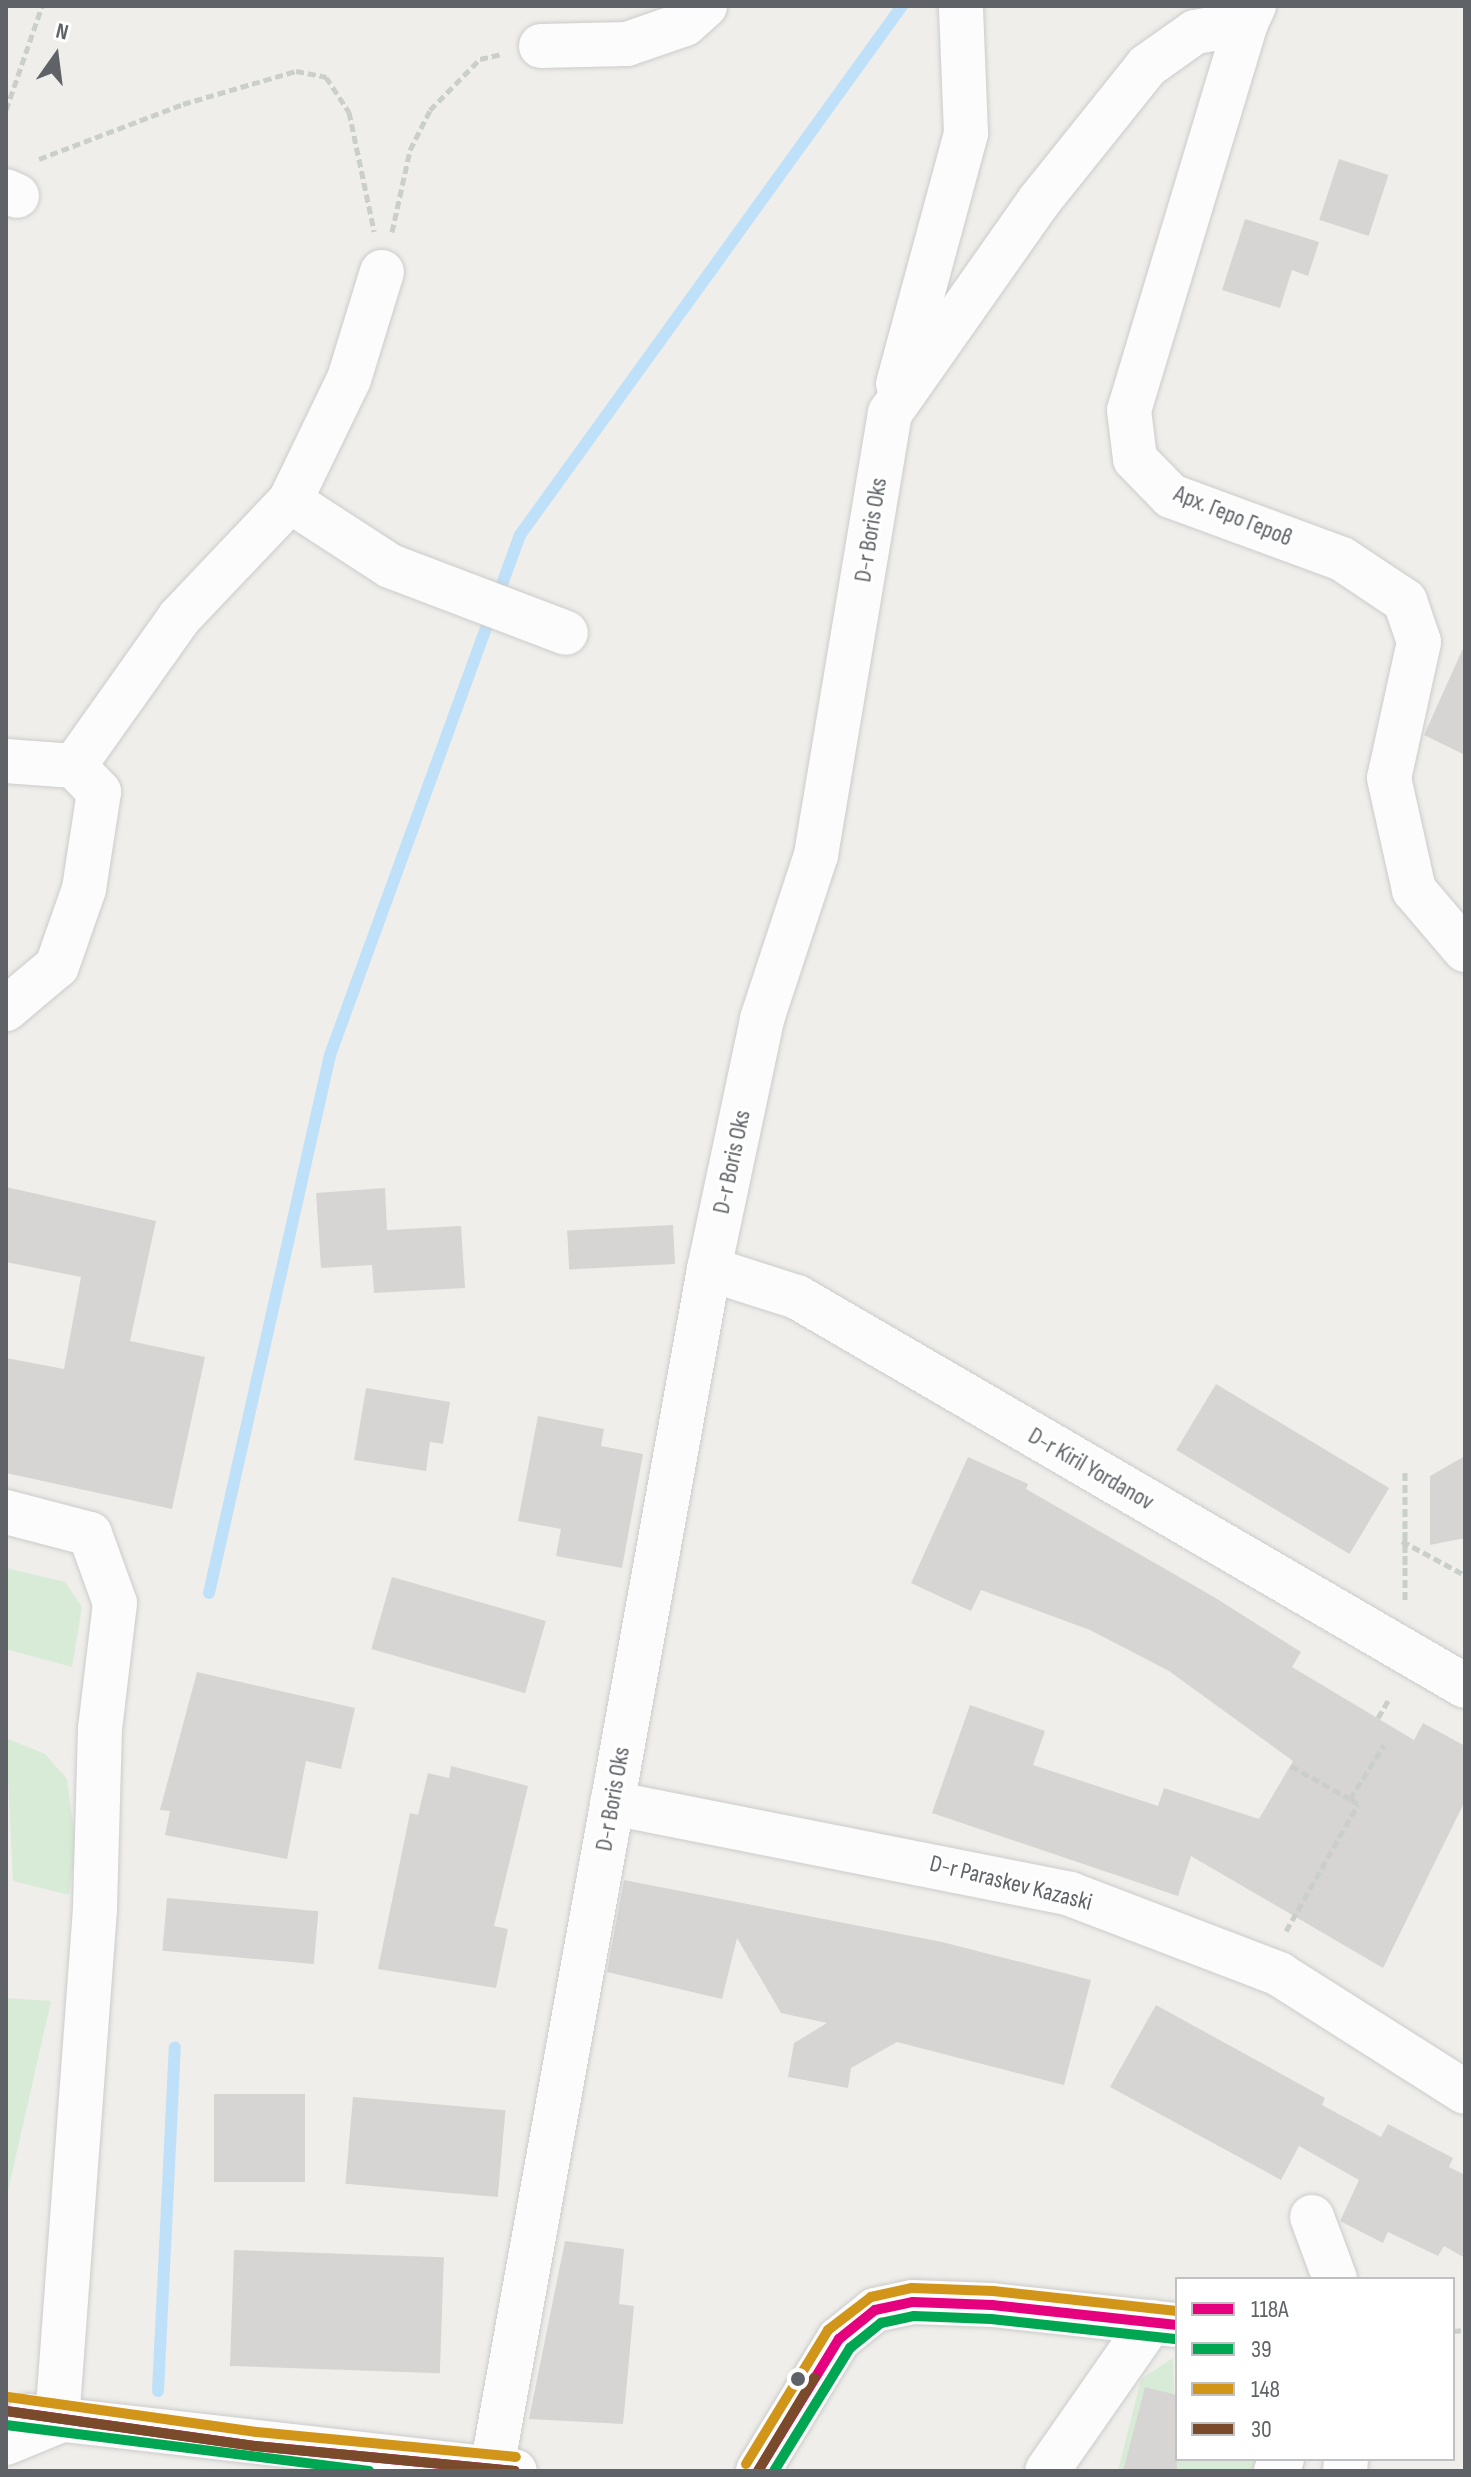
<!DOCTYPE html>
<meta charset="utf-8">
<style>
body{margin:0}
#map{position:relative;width:1471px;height:2477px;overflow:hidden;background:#efeeea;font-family:"Sofia Sans Condensed",sans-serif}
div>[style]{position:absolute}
.green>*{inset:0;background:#d8ebd6}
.stream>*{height:12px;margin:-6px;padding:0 6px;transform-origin:6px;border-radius:6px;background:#bfe0f9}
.building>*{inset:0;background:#d6d5d3;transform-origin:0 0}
.path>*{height:5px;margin-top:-2.5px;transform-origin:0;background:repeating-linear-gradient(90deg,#cacfcc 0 8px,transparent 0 12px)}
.roads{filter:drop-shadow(0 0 2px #cbcccc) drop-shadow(0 0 2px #cbcccc)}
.minor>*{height:44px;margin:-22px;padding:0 22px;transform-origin:22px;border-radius:22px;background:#fdfcfc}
.bus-1>*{height:10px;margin:-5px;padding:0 5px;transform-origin:5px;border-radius:5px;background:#e5007d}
.bus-2>*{height:10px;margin:-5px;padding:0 5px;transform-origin:5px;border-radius:5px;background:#00a651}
.bus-3>*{height:10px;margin:-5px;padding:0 5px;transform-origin:5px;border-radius:5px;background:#d1951a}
.bus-4>*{height:10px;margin:-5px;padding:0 5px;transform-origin:5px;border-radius:5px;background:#7a4b2a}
.dots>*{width:22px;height:22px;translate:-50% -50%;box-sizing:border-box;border:4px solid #fff;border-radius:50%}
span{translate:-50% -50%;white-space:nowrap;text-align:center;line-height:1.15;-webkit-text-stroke:6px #fff;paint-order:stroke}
.street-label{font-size:24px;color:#5f6368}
.frame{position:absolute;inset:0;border:8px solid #5f6368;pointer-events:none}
.legend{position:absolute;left:1175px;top:2277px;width:280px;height:184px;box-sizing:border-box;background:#fff;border:2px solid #bfc1c3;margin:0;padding:10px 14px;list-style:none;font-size:24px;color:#5f6368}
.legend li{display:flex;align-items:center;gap:16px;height:40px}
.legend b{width:40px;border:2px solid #bfc1c3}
.north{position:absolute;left:16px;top:16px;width:80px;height:80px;-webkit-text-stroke:6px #fff;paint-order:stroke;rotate:14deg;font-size:22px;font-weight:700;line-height:32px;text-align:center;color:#5f6368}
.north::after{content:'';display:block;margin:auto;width:28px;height:36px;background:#5f6368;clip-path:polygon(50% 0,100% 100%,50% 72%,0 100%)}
</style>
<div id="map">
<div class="green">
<div style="clip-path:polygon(6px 1568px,65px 1582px,82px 1607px,72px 1667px,6px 1649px)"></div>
<div style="clip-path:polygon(6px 1738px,45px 1754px,67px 1779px,76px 1846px,69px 1895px,13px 1881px)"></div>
<div style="clip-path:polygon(6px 1998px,51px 2001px,6px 2200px)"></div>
<div style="clip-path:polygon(1173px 2358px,1177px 2459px,1267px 2459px,1260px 2471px,1118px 2471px,1141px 2379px)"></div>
</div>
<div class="stream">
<div style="left:209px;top:1593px;width:551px;rotate:-77.32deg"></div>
<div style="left:330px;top:1055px;width:554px;rotate:-69.93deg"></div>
<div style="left:520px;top:535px;width:653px;rotate:-54.17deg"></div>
<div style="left:158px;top:2391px;width:344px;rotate:-87.2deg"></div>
</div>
<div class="building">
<div style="left:1339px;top:159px;width:52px;height:64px;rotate:18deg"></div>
<div style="clip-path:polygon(1245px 219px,1319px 242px,1308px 276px,1292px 270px,1280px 308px,1222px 290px)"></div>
<div style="clip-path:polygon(1465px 644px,1465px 755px,1424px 735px)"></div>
<div style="clip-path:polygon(6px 1187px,156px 1221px,130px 1341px,205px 1357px,172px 1509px,6px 1473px,6px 1358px,64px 1369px,81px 1277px,6px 1262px)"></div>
<div style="clip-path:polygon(385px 1188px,387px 1230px,461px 1226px,465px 1288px,374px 1293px,372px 1265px,321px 1268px,316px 1193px)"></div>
<div style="left:673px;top:1225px;width:39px;height:106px;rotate:87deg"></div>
<div style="left:1216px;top:1384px;width:202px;height:77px;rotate:31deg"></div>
<div style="clip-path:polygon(366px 1388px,450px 1402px,443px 1444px,430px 1442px,426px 1471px,354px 1460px)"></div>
<div style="clip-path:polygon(538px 1416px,604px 1429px,601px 1446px,643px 1454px,622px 1568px,556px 1556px,561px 1529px,518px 1521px)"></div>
<div style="clip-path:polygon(1465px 1456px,1465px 1538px,1430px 1545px,1430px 1476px)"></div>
<div style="clip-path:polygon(968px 1457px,1028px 1484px,1026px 1489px,1214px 1597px,1301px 1652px,1292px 1667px,1414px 1740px,1423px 1723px,1465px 1746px,1465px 1801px,1383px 1968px,1191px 1856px,1178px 1896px,932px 1813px,970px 1705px,1045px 1731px,1033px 1765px,1158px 1806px,1164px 1788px,1259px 1819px,1293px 1761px,1169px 1671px,1090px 1630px,981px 1590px,971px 1611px,911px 1583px)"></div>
<div style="left:392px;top:1577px;width:160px;height:75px;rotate:16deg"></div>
<div style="clip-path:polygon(197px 1672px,355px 1708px,341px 1769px,306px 1761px,287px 1859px,165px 1835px,170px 1811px,160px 1810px)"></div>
<div style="clip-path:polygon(451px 1766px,528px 1786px,494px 1926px,508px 1929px,496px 1988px,378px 1969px,410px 1813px,418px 1815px,428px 1773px,449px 1778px)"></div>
<div style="clip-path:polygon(624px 1880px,942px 1942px,1091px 1980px,1064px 2085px,897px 2042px,851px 2068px,848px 2088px,788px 2077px,794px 2043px,827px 2023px,781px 2013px,737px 1938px,722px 1999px,607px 1972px)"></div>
<div style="left:167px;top:1898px;width:152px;height:53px;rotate:5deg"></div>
<div style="clip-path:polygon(1156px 2005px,1325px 2098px,1322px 2105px,1381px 2137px,1388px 2124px,1453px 2158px,1449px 2167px,1465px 2175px,1465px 2258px,1444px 2246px,1438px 2256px,1388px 2232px,1383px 2243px,1340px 2221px,1359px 2180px,1299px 2146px,1281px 2180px,1110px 2087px)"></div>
<div style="left:214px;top:2094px;width:91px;height:88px"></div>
<div style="left:353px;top:2097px;width:153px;height:87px;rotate:5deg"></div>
<div style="clip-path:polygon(565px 2241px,624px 2249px,619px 2304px,634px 2306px,623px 2424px,529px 2419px)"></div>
<div style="left:234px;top:2250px;width:210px;height:116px;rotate:2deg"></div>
<div style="clip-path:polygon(1145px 2387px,1177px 2395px,1177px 2471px,1123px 2471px)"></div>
</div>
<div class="path">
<div style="left:6px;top:110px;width:110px;rotate:-70.9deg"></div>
<div style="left:39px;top:159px;width:154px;rotate:-20.9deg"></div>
<div style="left:183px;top:104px;width:118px;rotate:-16.3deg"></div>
<div style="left:296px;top:71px;width:31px;rotate:11deg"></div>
<div style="left:326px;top:77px;width:42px;rotate:56.7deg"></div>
<div style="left:349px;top:112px;width:122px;rotate:78.1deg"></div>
<div style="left:392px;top:232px;width:84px;rotate:-77.6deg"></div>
<div style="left:410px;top:150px;width:45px;rotate:-63.4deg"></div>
<div style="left:430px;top:110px;width:71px;rotate:-45.6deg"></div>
<div style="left:480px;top:59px;width:23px;rotate:-13deg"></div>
<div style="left:1402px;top:1541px;width:72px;rotate:28.4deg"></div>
<div style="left:1405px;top:1600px;width:128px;rotate:-90deg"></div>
<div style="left:1378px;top:1718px;width:24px;rotate:-60deg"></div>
<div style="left:1291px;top:1766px;width:68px;rotate:29.2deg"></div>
<div style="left:1350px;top:1799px;width:64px;rotate:-57.8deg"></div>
<div style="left:1286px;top:1931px;width:146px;rotate:-60.4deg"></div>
<div style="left:1358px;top:1804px;width:9px;rotate:-148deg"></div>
<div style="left:1453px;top:2331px;width:12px;rotate:-5deg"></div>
</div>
<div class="roads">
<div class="minor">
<div style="left:1246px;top:23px;width:404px;rotate:106.8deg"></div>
<div style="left:1129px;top:410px;width:49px;rotate:83deg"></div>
<div style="left:1135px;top:459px;width:52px;rotate:45.8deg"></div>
<div style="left:1171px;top:496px;width:182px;rotate:20.2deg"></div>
<div style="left:1342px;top:559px;width:76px;rotate:33.7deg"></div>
<div style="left:1405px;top:601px;width:43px;rotate:71.1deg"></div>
<div style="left:1419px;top:642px;width:139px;rotate:102.4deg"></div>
<div style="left:1389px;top:778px;width:115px;rotate:77.4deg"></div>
<div style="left:1414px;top:890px;width:79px;rotate:49.6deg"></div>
<div style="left:541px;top:46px;width:86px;rotate:-1.3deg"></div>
<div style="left:627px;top:44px;width:61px;rotate:-19deg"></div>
<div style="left:685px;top:24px;width:27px;rotate:-42deg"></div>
<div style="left:6px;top:191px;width:12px;rotate:24deg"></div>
<div style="left:898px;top:384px;width:260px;rotate:-74.8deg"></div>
<div style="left:966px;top:133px;width:127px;rotate:-92.3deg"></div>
<div style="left:290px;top:501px;width:119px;rotate:33deg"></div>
<div style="left:390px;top:566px;width:188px;rotate:20.8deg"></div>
<div style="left:6px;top:761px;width:68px;rotate:4.2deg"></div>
<div style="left:74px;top:766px;width:36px;rotate:46deg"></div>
<div style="left:99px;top:792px;width:98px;rotate:98.8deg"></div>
<div style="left:84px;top:889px;width:82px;rotate:109.3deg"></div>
<div style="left:57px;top:966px;width:67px;rotate:139.9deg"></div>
<div style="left:74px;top:766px;width:181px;rotate:-54.6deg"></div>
<div style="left:179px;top:618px;width:161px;rotate:-46.5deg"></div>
<div style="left:290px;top:501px;width:136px;rotate:-64.2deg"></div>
<div style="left:349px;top:379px;width:112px;rotate:-72.9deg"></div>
<div style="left:709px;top:1269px;width:92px;rotate:17.7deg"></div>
<div style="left:797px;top:1297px;width:773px;rotate:30.21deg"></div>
<div style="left:6px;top:1512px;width:87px;rotate:14.7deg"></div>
<div style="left:90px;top:1534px;width:73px;rotate:70.1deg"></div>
<div style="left:115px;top:1603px;width:126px;rotate:96.8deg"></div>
<div style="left:100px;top:1728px;width:181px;rotate:91.6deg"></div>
<div style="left:95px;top:1909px;width:514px;rotate:94.24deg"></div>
<div style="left:57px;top:2422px;width:55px;rotate:157.6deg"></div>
<div style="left:612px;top:1803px;width:467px;rotate:11.2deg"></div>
<div style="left:1070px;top:1894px;width:224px;rotate:20.9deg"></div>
<div style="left:1279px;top:1974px;width:220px;rotate:32.4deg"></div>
<div style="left:1312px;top:2217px;width:66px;rotate:69.6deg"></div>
<div style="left:29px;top:2416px;width:489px;rotate:6.5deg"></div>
<div style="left:492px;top:2468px;width:1218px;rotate:-79.74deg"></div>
<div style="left:709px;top:1269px;width:256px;rotate:-78deg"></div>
<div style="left:762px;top:1019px;width:173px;rotate:-71.8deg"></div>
<div style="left:816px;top:855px;width:448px;rotate:-80.5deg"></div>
<div style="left:890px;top:413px;width:259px;rotate:-54.9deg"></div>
<div style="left:1039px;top:201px;width:173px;rotate:-51.3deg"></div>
<div style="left:1147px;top:66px;width:59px;rotate:-35.3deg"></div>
<div style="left:1195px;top:32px;width:52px;rotate:-10deg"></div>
<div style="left:1246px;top:23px;width:19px;rotate:-65deg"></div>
<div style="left:758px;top:2471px;width:155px;rotate:-58.5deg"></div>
<div style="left:839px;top:2339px;width:46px;rotate:-38.9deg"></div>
<div style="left:875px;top:2310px;width:39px;rotate:-12deg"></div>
<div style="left:913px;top:2302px;width:79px;rotate:2.2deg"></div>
<div style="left:992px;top:2305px;width:186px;rotate:6.2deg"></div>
<div style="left:1047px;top:2471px;width:182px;rotate:-55.1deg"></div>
<div style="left:1276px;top:2471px;width:13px;rotate:-63deg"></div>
<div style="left:1345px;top:2471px;width:12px;rotate:-85deg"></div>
</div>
</div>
<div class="bus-1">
<div style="left:6px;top:2411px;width:251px;rotate:8deg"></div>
<div style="left:255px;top:2446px;width:261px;rotate:5.5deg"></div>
<div style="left:758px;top:2471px;width:155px;rotate:-58.5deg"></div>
<div style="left:839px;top:2339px;width:46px;rotate:-38.9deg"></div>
<div style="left:875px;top:2310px;width:39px;rotate:-12deg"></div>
<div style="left:913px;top:2302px;width:79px;rotate:2.2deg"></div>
<div style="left:992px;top:2305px;width:186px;rotate:6.2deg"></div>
</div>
<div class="bus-2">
<div style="left:6px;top:2425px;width:366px;rotate:7.2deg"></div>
<div style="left:774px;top:2471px;width:145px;rotate:-58.3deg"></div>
<div style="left:850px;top:2348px;width:40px;rotate:-39deg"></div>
<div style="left:881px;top:2323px;width:34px;rotate:-12deg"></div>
<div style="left:914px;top:2316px;width:77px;rotate:2.2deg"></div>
<div style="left:991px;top:2319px;width:185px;rotate:6.2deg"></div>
</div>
<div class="bus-3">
<div style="left:8px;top:2397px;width:251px;rotate:8deg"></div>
<div style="left:257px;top:2432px;width:260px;rotate:5.5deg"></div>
<div style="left:746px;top:2464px;width:157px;rotate:-58.5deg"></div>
<div style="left:828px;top:2330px;width:54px;rotate:-37.5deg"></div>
<div style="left:871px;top:2297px;width:42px;rotate:-12.4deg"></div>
<div style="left:912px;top:2288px;width:81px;rotate:2.1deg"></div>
<div style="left:993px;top:2291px;width:185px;rotate:6.2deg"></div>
</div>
<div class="bus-4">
<div style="left:6px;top:2411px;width:251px;rotate:8deg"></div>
<div style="left:255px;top:2446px;width:261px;rotate:5.5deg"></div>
<div style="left:758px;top:2471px;width:109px;rotate:-58.9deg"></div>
</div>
<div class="dots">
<div style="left:798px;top:2379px;background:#5f6368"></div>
</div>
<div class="street-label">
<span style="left:1233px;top:516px;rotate:22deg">Арх. Геро Геров</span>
<span style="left:871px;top:530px;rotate:-81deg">D-r Boris Oks</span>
<span style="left:732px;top:1162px;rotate:-78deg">D-r Boris Oks</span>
<span style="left:1091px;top:1469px;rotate:30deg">D-r Kiril Yordanov</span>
<span style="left:613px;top:1799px;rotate:-80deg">D-r Boris Oks</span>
<span style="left:1011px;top:1883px;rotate:14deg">D-r Paraskev Kazaski</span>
</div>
<div class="frame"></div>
<ul class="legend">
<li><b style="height:10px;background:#e5007d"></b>118А</li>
<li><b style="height:10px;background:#00a651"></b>39</li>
<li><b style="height:10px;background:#d1951a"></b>148</li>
<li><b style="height:10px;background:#7a4b2a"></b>30</li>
</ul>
<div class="north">N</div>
</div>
